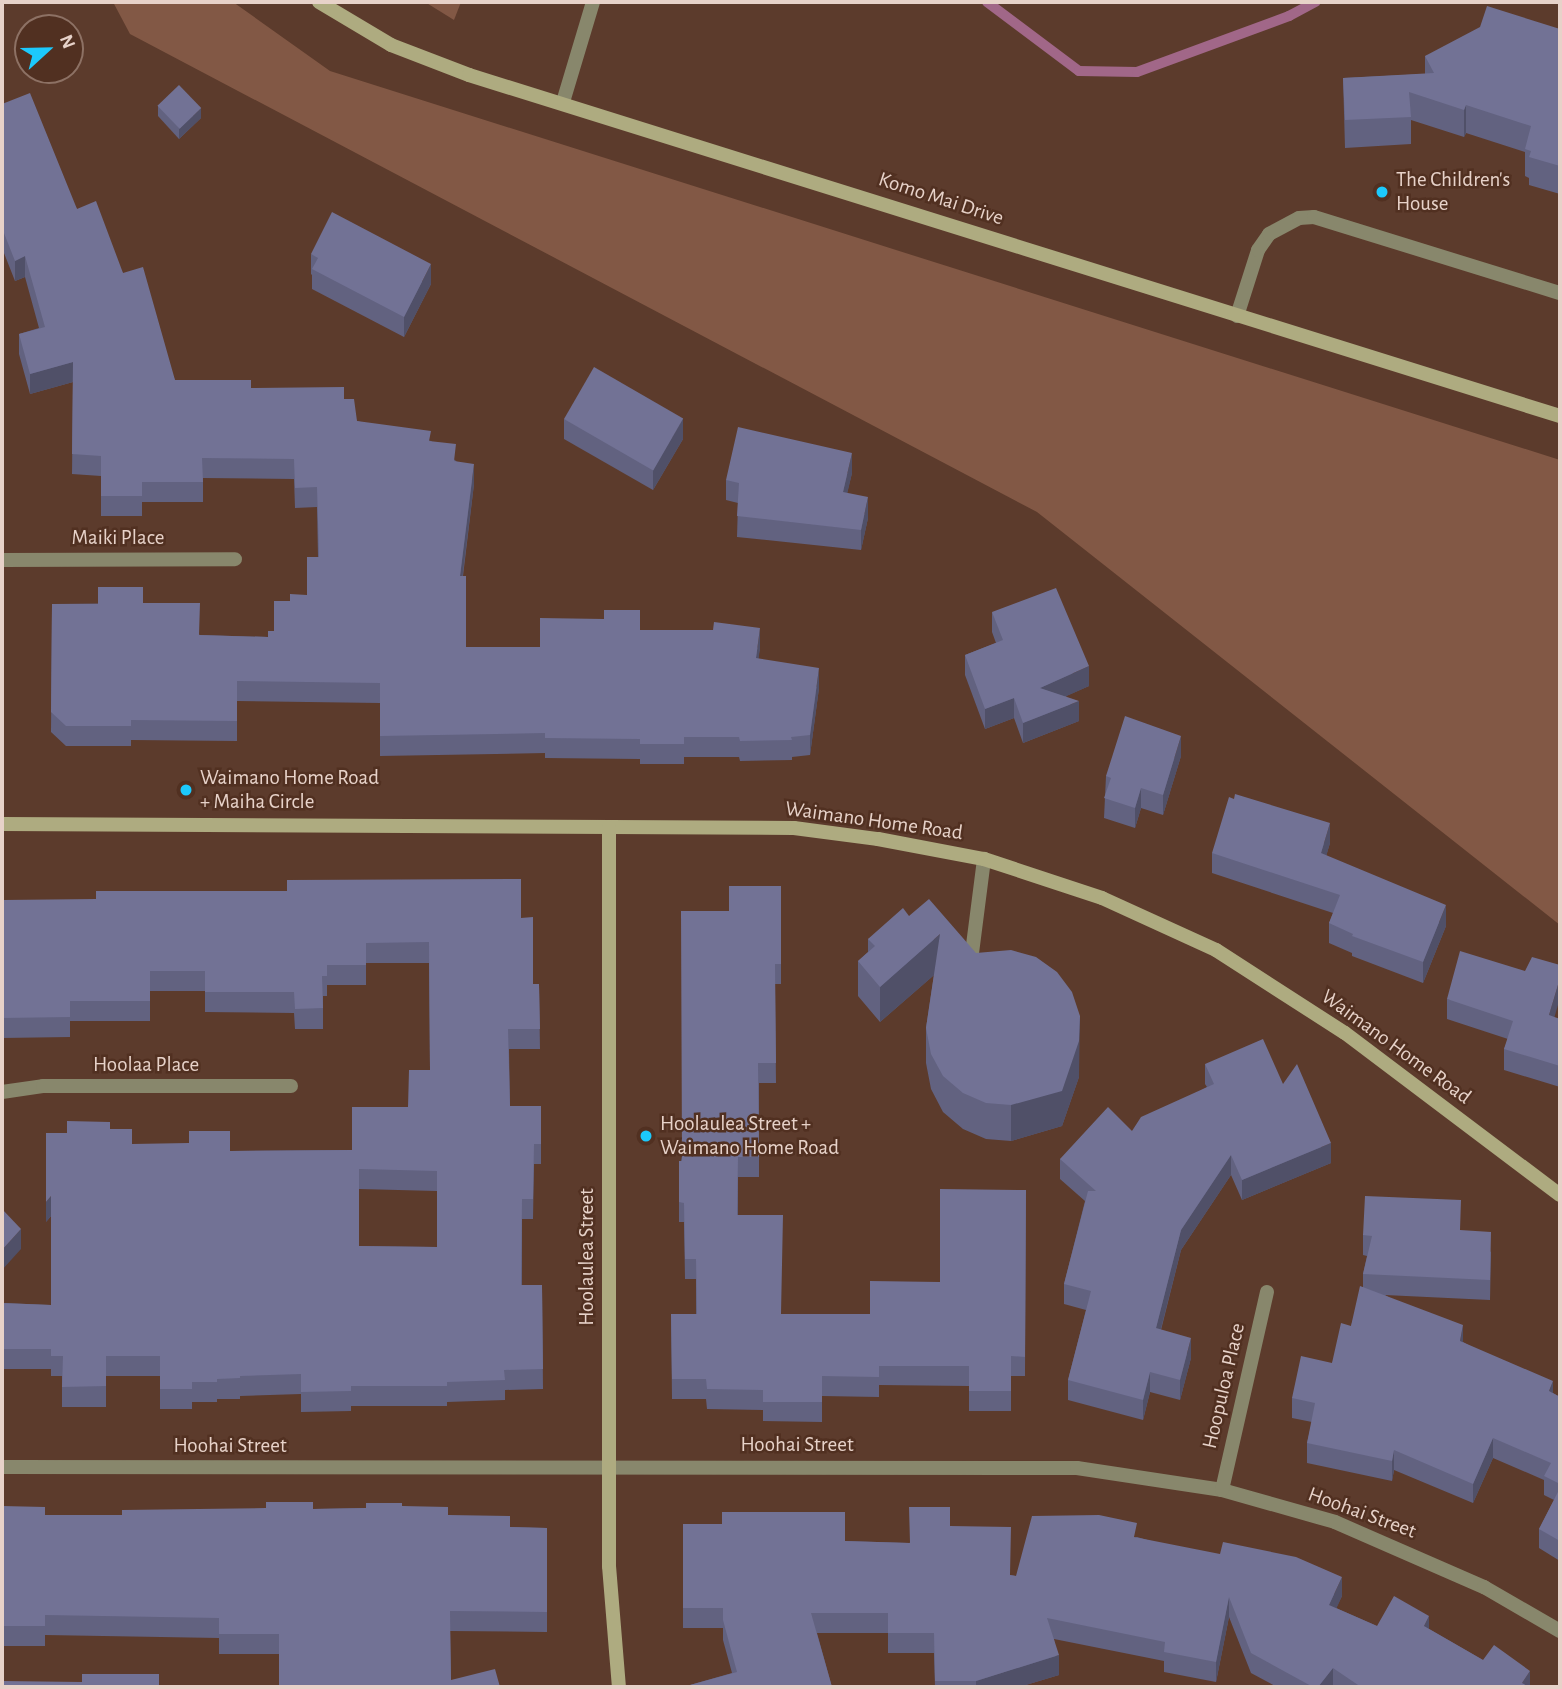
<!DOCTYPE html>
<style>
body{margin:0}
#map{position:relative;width:1562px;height:1689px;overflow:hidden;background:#5c3b2c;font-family:"Alegreya Sans",sans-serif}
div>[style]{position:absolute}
.green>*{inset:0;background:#825845}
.stream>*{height:10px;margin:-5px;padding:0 5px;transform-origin:5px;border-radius:5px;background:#a16788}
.lane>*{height:14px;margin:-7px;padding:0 7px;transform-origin:7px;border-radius:7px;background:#88876c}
.street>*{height:14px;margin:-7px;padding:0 7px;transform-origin:7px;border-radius:7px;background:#88876c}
.secondary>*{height:14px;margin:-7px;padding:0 7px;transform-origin:7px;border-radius:7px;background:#aeab80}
.wall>*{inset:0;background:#626280}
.shaded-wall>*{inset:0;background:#505068}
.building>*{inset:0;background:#727295;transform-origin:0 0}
.dots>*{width:19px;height:19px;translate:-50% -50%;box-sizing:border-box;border:4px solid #513021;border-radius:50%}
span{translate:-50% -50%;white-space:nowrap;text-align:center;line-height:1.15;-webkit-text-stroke:5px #513021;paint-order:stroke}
.poi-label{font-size:21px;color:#e7d2c9}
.left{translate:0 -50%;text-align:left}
.street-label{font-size:21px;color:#e7d2c9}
.frame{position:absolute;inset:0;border:4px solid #e7d2c9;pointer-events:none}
.north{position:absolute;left:14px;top:14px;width:70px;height:70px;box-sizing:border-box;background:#513021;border:2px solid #8d7164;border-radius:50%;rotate:68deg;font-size:19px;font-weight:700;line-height:28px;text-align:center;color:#e7d2c9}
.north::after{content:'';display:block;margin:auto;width:24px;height:32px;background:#1cc9fc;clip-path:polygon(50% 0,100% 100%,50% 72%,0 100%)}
</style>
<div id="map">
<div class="green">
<div style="clip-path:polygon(113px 2px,233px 2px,330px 71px,1560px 460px,1560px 925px,1037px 512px,130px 34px)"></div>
<div style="clip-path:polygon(425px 2px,461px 2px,454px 20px)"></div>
</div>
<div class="stream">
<div style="left:987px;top:2px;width:115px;rotate:36.9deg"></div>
<div style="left:1079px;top:71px;width:58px;rotate:1deg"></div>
<div style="left:1137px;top:72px;width:162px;rotate:-20.2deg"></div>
<div style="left:1289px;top:16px;width:30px;rotate:-28deg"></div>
</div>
<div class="lane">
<div style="left:1237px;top:316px;width:69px;rotate:-72.3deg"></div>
<div style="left:1258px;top:250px;width:19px;rotate:-55deg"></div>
<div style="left:1269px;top:234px;width:34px;rotate:-28deg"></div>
<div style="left:1299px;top:218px;width:15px;rotate:-4deg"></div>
<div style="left:1314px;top:217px;width:257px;rotate:17.2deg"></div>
<div style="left:972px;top:953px;width:95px;rotate:-82.7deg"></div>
</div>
<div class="street">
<div style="left:563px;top:102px;width:104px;rotate:-73.3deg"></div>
<div style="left:2px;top:560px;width:233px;rotate:-0.2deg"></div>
<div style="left:2px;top:1092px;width:41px;rotate:-8.3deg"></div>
<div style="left:43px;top:1086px;width:248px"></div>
<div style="left:2px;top:1467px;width:1075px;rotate:0.05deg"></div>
<div style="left:1077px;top:1468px;width:147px;rotate:8.6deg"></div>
<div style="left:1222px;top:1490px;width:117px;rotate:15.8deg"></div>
<div style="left:1335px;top:1522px;width:163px;rotate:23.6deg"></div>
<div style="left:1484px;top:1587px;width:88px;rotate:30.1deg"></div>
<div style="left:1222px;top:1490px;width:203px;rotate:-77.2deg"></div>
</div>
<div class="secondary">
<div style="left:319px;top:2px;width:84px;rotate:30.8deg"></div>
<div style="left:391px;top:45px;width:84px;rotate:21deg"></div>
<div style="left:469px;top:75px;width:1143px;rotate:17.36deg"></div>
<div style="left:2px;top:824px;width:792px;rotate:0.29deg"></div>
<div style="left:794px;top:828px;width:85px;rotate:7.5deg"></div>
<div style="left:878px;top:839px;width:108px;rotate:10.7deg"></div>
<div style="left:984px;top:859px;width:124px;rotate:18.3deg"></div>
<div style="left:1102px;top:898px;width:125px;rotate:24.5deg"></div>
<div style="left:1216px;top:950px;width:153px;rotate:32.8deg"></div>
<div style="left:1345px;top:1033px;width:269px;rotate:37deg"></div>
<div style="left:609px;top:827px;width:739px;rotate:90deg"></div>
<div style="left:609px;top:1566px;width:121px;rotate:85.3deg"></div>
</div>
<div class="wall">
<div style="clip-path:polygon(1560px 29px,1560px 194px,1529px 185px,1529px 178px,1525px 176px,1525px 152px,1466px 133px,1464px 137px,1411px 120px,1411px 144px,1345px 148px,1343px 78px,1425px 74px,1425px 56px)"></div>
<div style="clip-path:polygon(2px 104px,123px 273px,175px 380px,344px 399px,357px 421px,431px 441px,456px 461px,474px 484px,463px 576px,466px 647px,540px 647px,640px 630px,760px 648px,758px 659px,819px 688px,810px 755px,792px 757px,792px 760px,740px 761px,739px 757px,684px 757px,684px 764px,640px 764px,640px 759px,545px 758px,545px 753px,380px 756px,380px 703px,237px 701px,237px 741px,131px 740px,131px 746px,66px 746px,51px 732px,52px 604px,143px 603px,200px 635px,268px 637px,274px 631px,290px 601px,307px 595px,318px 557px,317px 507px,295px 508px,294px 479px,203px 478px,203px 502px,142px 502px,142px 516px,101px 516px,101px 476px,72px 474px,73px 382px,30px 394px,19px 354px,19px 334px,39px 328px,25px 277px,15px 281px,2px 248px)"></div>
<div style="clip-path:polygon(158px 106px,201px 118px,179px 139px,158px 116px)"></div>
<div style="clip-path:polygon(311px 254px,431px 284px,404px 337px,312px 289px,312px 275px,311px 274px)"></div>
<div style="clip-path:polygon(564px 419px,683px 439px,653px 490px,564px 439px)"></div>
<div style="clip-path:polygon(852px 473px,847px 493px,868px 518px,861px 550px,737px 537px,738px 503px,726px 500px,726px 480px)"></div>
<div style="clip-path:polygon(992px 612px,1089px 686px,1066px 696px,1079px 721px,1023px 743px,1014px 718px,985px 729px,965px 675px,965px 655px,996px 643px,992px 632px)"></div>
<div style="clip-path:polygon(1181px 756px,1163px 815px,1141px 808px,1135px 828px,1104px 818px,1106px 776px)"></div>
<div style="clip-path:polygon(1330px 843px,1326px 856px,1446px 926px,1423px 983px,1352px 956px,1352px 953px,1329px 943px,1329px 923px,1333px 913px,1212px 873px,1212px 853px)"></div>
<div style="clip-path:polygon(781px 886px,781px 984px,775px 984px,776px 1083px,759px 1083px,759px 1177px,738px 1177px,738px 1215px,781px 1314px,870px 1314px,940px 1282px,1026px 1190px,1025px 1376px,1011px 1376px,1011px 1411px,969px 1411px,969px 1386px,879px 1385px,879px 1397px,822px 1396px,822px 1422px,763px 1421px,763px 1410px,707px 1409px,706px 1399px,672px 1399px,671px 1314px,696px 1314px,696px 1279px,685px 1279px,684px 1222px,679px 1222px,679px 1161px,681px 1161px,729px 911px)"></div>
<div style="clip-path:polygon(evenodd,2px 900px,521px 918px,533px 984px,539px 984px,540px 1049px,509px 1049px,510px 1106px,541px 1106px,541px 1164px,534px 1164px,533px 1219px,522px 1219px,522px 1285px,542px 1285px,543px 1389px,505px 1390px,505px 1400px,447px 1402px,447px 1406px,351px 1406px,351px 1411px,301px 1412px,301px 1394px,240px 1396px,240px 1399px,217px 1399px,217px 1402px,192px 1402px,192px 1409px,160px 1409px,160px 1376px,106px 1376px,106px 1407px,62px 1407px,62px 1376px,51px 1376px,51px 1369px,2px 1369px,2px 1303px,51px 1305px,51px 1216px,46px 1222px,67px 1133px,110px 1129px,132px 1144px,230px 1151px,352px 1150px,408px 1107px,430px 1070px,429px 963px,366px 963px,366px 985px,327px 985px,327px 996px,323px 996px,323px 1029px,295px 1029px,294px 1013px,205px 1012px,205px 991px,150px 991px,150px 1021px,70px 1021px,70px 1037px,2px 1038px,2px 900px,359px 1189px,437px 1191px,437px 1247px,359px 1246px,359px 1189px)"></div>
<div style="clip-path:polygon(909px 916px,1079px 1077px,1062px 1126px,1011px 1141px,986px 1139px,963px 1129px,943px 1112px,931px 1089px,926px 1063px,926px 1028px,934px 975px,880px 1022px,858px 996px,858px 961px,868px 952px,868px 939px)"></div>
<div style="clip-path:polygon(1447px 999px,1560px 1019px,1560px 1087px,1504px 1070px,1504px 1049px,1508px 1039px,1447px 1019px)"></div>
<div style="clip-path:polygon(1205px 1064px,1283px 1084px,1331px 1163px,1242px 1200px,1231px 1175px,1181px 1250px,1161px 1330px,1191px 1358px,1180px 1400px,1150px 1392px,1143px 1420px,1068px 1400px,1068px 1380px,1086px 1310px,1064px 1304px,1064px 1284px,1085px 1201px,1060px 1179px,1060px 1159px,1132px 1131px,1207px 1087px,1205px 1084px)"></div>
<div style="clip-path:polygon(1460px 1230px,1491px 1252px,1490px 1300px,1385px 1295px,1463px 1342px,1560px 1397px,1560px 1561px,1539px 1548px,1539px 1529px,1554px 1500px,1544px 1495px,1544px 1480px,1493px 1458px,1473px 1503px,1394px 1470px,1392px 1481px,1307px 1463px,1307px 1443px,1312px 1422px,1292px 1418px,1292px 1398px,1332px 1363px,1351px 1326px,1363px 1287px,1363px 1274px,1367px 1256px,1363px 1255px,1363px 1235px)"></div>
<div style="clip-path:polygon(2px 1506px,45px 1515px,122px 1515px,313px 1509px,366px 1508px,402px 1506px,510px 1527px,547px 1528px,547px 1632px,450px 1631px,451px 1680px,279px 1654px,219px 1654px,219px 1638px,45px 1635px,45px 1646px,2px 1646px)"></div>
<div style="clip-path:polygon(683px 1524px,845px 1541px,909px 1543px,950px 1526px,1010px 1575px,1016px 1576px,1137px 1537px,1342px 1596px,1336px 1608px,1377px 1626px,1429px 1629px,1530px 1687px,1277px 1687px,1251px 1673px,1229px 1617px,1216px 1682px,1164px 1672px,1164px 1661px,1054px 1639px,1059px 1675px,1019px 1687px,935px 1687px,934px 1653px,888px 1653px,888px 1633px,817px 1633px,832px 1687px,690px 1687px,690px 1685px,732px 1673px,723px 1640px,723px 1628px,683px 1628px)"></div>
</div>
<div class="shaded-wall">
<div style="clip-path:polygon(1466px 105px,1466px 133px,1464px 137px,1464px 110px)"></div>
<div style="clip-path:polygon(201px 108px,201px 118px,179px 139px,179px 129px)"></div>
<div style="clip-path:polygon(25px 256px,25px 277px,15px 281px,15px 261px)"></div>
<div style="clip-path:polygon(431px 264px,431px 284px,404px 337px,404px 317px)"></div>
<div style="clip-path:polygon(73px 362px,73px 382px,30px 394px,30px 374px)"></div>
<div style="clip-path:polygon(683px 418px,683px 439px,653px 490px,653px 470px)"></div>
<div style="clip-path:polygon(852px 453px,852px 473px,843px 512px,843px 492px)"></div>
<div style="clip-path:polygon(474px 464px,474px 484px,460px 596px,460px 576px)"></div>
<div style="clip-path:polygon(868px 497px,868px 518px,861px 550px,861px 530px)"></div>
<div style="clip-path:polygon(760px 628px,760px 648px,756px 678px,756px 658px)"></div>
<div style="clip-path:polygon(1089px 666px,1089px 686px,1040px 708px,1040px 688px)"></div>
<div style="clip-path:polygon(819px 668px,819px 688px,810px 755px,810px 735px)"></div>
<div style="clip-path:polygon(1014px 698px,1014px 718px,985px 729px,985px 709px)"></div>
<div style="clip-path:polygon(1079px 701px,1079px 721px,1023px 743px,1023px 723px)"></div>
<div style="clip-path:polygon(1181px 736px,1181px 756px,1163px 815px,1163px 795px)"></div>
<div style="clip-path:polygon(1141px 788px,1141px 808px,1135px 828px,1135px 808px)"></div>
<div style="clip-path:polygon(1330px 823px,1330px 843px,1321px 874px,1321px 853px)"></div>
<div style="clip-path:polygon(1446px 905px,1446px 926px,1423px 983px,1423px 962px)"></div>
<div style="clip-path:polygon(940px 934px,940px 970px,880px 1022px,880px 987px)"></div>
<div style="clip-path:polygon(1560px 978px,1560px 998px,1549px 1036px,1549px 1015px)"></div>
<div style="clip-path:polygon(1080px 1016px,1079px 1077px,1062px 1126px,1011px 1141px,1011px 1105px)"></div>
<div style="clip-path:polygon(1331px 1143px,1331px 1163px,1242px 1200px,1242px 1180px)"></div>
<div style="clip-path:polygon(1231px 1155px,1231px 1175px,1181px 1250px,1156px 1348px,1156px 1328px,1181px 1230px)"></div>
<div style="clip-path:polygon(51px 1196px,51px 1216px,46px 1222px,46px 1202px)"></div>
<div style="clip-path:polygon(21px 1229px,21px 1249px,2px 1270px,2px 1250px)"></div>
<div style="clip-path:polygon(1463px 1325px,1463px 1345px,1460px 1341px)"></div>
<div style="clip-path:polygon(1191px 1338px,1191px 1358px,1180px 1400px,1180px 1380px)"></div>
<div style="clip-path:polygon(1150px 1372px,1150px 1392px,1143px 1420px,1143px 1400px)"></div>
<div style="clip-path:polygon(1553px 1381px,1553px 1401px,1549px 1391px)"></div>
<div style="clip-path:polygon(1493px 1438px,1493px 1458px,1473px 1503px,1473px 1484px)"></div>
<div style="clip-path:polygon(1394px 1450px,1394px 1470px,1392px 1481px,1392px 1461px)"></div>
<div style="clip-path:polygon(1342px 1577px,1342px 1596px,1329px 1625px,1329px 1605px)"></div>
<div style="clip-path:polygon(1229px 1597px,1229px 1617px,1216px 1682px,1216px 1662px)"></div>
<div style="clip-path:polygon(1429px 1616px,1429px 1636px,1424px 1626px)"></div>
<div style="clip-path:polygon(1059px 1655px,1059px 1675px,1019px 1687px,976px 1687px,976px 1681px)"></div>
<div style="clip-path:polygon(1333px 1668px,1333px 1687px,1318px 1687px)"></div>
<div style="clip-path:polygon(1530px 1671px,1530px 1687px,1522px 1687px,1522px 1683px)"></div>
</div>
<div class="building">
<div style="clip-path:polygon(1487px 6px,1560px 29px,1560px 166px,1529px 157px,1531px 151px,1525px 149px,1531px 126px,1466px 105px,1464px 110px,1409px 92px,1411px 117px,1345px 120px,1343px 78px,1434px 73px,1425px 56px,1480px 27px)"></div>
<div style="left:179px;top:85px;width:32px;height:30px;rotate:46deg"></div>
<div style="clip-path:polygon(30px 93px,77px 209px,96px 201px,123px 273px,143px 267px,175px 380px,251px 380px,251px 388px,344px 387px,344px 399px,354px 399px,357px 421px,431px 431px,429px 441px,456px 444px,454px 461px,474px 464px,460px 576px,466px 576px,466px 647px,540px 647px,540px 618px,604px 619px,604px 610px,640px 610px,640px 630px,713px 630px,714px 622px,760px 628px,756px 658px,819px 668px,810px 735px,791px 737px,792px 740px,740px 741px,739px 737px,684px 737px,684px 744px,640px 744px,640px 739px,545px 738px,545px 733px,380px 736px,380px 683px,237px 681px,237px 721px,131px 720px,131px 726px,66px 726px,51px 712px,52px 604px,98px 604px,98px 587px,143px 587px,143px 603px,200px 603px,199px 635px,268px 637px,268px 631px,274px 631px,274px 601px,290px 601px,290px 594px,307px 595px,307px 557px,319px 557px,317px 487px,295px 488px,294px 459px,202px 458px,203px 482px,142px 482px,142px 496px,101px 496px,101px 456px,72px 454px,73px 362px,30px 374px,19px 334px,45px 327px,25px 256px,15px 261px,2px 228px,2px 104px)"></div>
<div style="clip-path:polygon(332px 212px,431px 264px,404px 317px,312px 269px,318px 258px,311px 254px)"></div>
<div style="left:594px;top:367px;width:103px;height:60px;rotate:30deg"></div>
<div style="clip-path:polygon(738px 427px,852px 453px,843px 492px,868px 497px,861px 530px,737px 516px,739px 483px,726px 480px)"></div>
<div style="clip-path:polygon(1056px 588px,1089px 666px,1040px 688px,1079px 701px,1023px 723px,1014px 698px,985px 709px,965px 655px,1003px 640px,992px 612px)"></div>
<div style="clip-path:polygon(1125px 716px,1181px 736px,1163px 795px,1141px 788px,1135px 808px,1104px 798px,1111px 778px,1106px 776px)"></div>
<div style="clip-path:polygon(1235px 794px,1330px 823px,1321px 853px,1446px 905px,1423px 962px,1352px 936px,1353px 934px,1329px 923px,1340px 895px,1212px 853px,1229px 797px,1234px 799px)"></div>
<div style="clip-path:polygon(evenodd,521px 879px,521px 918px,533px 917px,533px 984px,539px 984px,540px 1029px,508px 1029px,510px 1106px,541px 1106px,541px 1144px,534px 1144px,533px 1199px,522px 1199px,521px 1285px,542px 1285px,543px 1369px,504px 1370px,505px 1380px,447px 1382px,447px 1386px,351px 1386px,351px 1391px,301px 1392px,301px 1374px,240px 1376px,240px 1378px,217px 1379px,217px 1382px,192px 1382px,192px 1389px,160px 1389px,160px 1356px,106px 1356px,106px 1386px,62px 1387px,63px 1356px,51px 1356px,51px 1349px,2px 1349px,2px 1303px,51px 1305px,51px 1196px,46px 1202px,46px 1133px,67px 1133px,67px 1121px,110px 1122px,110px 1129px,132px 1129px,132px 1144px,189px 1143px,189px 1131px,230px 1131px,230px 1151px,352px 1150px,352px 1107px,408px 1107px,409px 1070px,430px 1070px,429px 942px,366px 943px,366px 965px,327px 965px,327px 976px,322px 976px,323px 1008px,295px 1009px,294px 992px,205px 992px,205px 971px,150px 971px,150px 1001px,70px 1001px,70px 1017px,2px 1018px,2px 900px,96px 899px,96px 891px,287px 891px,287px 880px,521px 879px,359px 1169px,437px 1171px,437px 1247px,359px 1246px,359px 1169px)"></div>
<div style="clip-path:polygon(729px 886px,781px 886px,781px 964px,775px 964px,776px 1063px,758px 1063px,759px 1157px,738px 1157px,737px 1215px,783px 1215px,781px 1314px,870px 1314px,870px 1281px,940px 1282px,940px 1189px,1026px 1190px,1025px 1357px,1011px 1356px,1011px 1391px,969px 1391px,969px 1366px,879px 1366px,879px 1377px,822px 1376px,822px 1402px,763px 1402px,763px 1390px,707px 1389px,706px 1379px,672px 1379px,671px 1314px,697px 1314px,696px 1259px,685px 1259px,684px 1203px,679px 1202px,679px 1161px,682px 1161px,681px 911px,729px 911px)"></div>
<div style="clip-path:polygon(929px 899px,976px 953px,1011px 950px,1036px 957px,1057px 972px,1072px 992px,1080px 1016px,1079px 1041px,1062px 1091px,1011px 1105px,986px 1103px,963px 1093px,943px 1076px,931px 1054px,926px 1028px,940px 934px,880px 987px,858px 961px,875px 946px,868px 939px,903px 908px,909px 916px)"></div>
<div style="clip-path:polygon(1460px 951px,1525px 971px,1532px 957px,1560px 965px,1560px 978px,1549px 1015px,1560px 1019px,1560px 1066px,1504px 1049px,1513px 1021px,1447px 999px)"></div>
<div style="clip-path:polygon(1263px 1039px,1283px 1084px,1297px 1064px,1331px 1143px,1242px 1180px,1231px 1155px,1181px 1230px,1156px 1328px,1191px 1338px,1180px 1380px,1150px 1372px,1143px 1400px,1068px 1380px,1091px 1291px,1064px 1284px,1088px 1191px,1096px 1191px,1060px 1159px,1108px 1107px,1132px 1131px,1141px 1117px,1214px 1084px,1205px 1064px)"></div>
<div style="clip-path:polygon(1365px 1196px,1461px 1200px,1460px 1230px,1491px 1232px,1490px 1280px,1363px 1274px,1372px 1236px,1363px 1235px)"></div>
<div style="clip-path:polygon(2px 1209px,21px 1229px,2px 1250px)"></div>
<div style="clip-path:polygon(1360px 1286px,1463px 1325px,1460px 1341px,1553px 1381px,1549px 1391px,1560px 1397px,1560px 1484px,1544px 1476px,1551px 1463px,1493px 1438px,1473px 1484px,1394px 1450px,1392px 1461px,1307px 1443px,1315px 1403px,1292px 1398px,1301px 1356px,1332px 1363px,1341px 1323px,1351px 1326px)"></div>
<div style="clip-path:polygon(1560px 1488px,1560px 1541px,1539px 1529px)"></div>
<div style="clip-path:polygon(266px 1502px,313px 1502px,313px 1509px,366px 1508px,366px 1503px,402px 1503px,402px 1506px,448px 1507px,448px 1515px,510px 1516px,510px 1527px,547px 1528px,547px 1612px,450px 1611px,451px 1680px,495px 1669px,500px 1687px,279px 1687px,279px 1634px,219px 1634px,219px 1618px,45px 1615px,45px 1626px,2px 1626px,2px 1506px,45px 1507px,45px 1515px,122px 1515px,122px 1510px,266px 1508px)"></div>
<div style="clip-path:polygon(909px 1507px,950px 1507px,950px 1526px,1011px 1527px,1010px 1575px,1016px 1576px,1032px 1516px,1099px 1515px,1137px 1523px,1134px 1537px,1220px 1554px,1223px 1542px,1296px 1557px,1342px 1577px,1329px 1605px,1377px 1626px,1394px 1596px,1429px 1616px,1424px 1626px,1483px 1660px,1494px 1645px,1530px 1671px,1522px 1683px,1529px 1687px,1361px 1687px,1333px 1668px,1318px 1687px,1313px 1687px,1251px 1653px,1229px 1597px,1216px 1662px,1164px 1652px,1165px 1642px,1047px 1618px,1059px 1655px,976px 1681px,935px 1681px,934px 1633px,888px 1633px,888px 1613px,811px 1613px,832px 1687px,691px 1687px,690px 1685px,737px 1672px,723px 1620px,723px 1608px,683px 1608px,683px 1524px,722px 1524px,722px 1512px,845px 1512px,845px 1541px,910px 1543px)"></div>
<div style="clip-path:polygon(82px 1674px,159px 1674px,159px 1687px,2px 1687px,2px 1681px,82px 1682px)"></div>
</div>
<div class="dots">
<div style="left:1382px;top:192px;background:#1cc9fc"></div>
<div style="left:186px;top:790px;background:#1cc9fc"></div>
<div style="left:646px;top:1136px;background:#1cc9fc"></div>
</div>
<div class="poi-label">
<span class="left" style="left:1396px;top:192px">The Children's<br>House</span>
<span class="left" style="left:200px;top:790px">Waimano Home Road<br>+ Maiha Circle</span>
<span class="left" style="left:660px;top:1136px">Hoolaulea Street +<br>Waimano Home Road</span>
</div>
<div class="street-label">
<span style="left:941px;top:199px;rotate:18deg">Komo Mai Drive</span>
<span style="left:118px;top:538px">Maiki Place</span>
<span style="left:874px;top:821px;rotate:8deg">Waimano Home Road</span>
<span style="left:1396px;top:1047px;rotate:36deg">Waimano Home Road</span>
<span style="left:146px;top:1065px">Hoolaa Place</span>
<span style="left:587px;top:1257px;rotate:-90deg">Hoolaulea Street</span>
<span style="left:1224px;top:1386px;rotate:-77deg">Hoopuloa Place</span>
<span style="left:797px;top:1445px">Hoohai Street</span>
<span style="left:230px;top:1446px">Hoohai Street</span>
<span style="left:1362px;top:1513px;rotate:20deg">Hoohai Street</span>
</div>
<div class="frame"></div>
<div class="north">N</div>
</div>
